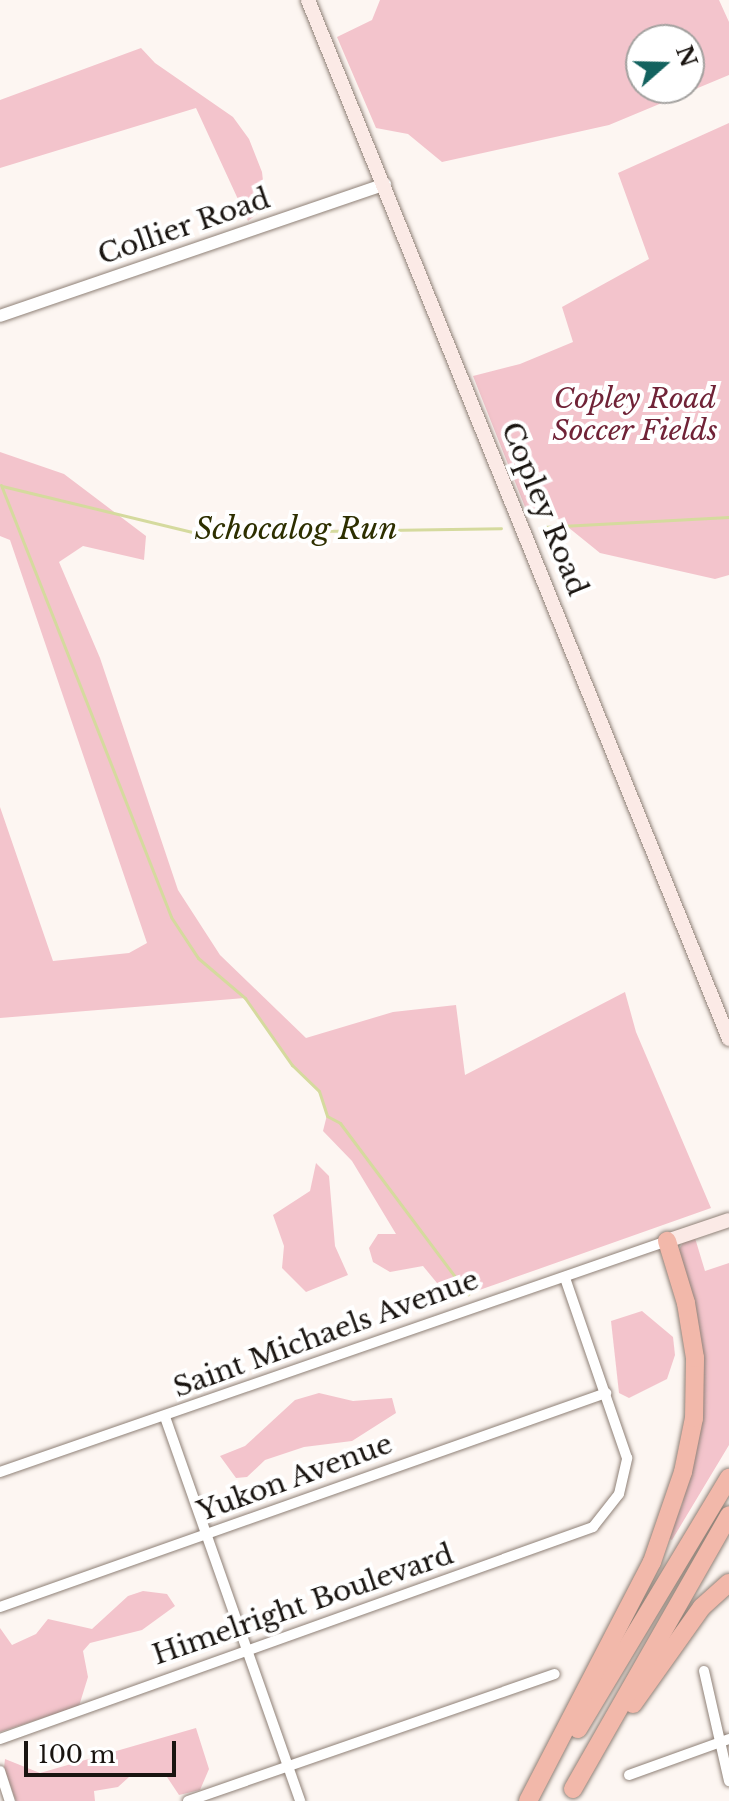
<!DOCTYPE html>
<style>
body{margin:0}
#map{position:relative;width:729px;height:1801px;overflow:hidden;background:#fdf6f2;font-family:"Libre Baskerville",serif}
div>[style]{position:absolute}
.green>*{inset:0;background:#f3c4cc}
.stream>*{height:3px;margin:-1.5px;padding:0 1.5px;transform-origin:1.5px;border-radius:1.5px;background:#d5da9e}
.roads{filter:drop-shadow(0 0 2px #8f8177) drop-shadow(0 0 2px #8f8177)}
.minor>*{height:10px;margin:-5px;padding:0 5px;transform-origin:5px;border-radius:5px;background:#fff}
.tertiary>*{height:12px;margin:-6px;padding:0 6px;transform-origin:6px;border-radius:6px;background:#fff}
.secondary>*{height:14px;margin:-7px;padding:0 7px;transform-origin:7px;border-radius:7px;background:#fbeae6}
.motorway>*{height:18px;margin:-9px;padding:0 9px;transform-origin:9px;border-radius:9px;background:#f2b8aa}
span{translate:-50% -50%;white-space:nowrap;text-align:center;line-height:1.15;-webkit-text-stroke:8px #fff;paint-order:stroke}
.street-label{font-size:28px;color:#191410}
.park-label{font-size:28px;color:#702337;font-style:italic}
.water-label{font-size:30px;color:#2d2f00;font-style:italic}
.north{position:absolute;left:625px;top:24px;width:80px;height:80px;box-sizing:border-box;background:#fff;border:2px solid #a3a19f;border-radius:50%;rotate:70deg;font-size:22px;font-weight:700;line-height:32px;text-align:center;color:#191410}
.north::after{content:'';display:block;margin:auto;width:28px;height:36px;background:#13625f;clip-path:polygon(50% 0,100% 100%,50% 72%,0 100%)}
.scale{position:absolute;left:24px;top:1741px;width:152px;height:36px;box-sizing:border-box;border:4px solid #191410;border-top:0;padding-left:10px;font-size:24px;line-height:28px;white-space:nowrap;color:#191410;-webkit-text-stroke:6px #fff;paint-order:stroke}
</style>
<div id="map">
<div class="green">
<div style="clip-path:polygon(evenodd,380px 0,719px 0,729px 22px,729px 75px,609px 125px,442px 162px,408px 134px,376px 128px,337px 37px,372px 20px,380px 0,641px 40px,689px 40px,689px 88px,641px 88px,641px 40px)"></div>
<div style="clip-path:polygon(141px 48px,155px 63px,233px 117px,249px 139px,262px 172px,266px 207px,248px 221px,196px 108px,0 168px,0 100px)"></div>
<div style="clip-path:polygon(729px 123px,729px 575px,715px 579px,600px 553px,553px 515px,529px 517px,473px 376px,520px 364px,573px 342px,562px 307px,649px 259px,618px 173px)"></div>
<div style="clip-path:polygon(0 452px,64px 474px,146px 536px,144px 560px,83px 546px,59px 562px,100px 658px,178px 890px,220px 955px,306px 1038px,393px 1012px,456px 1005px,465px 1075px,625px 992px,636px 1032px,711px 1208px,468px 1294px,437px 1283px,423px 1266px,390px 1272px,373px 1262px,369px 1248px,378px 1234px,396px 1234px,352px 1161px,323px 1131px,327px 1115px,319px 1091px,292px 1065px,245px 998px,0 1018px,0 807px,53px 961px,129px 953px,147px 943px,10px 540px,0 536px)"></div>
<div style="clip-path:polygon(316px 1163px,329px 1176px,335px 1246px,348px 1275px,306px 1292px,282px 1268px,284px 1246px,273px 1215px,310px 1191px)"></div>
<div style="clip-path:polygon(695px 1238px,705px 1271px,729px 1263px,729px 1445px,672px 1540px,667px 1538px,682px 1505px,698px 1436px,677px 1253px,684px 1241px)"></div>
<div style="clip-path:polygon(642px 1311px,673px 1337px,675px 1355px,667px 1379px,629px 1398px,619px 1393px,611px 1321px)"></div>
<div style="clip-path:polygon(319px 1393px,353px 1401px,392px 1398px,396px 1413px,352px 1441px,304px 1447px,265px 1460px,247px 1477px,236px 1478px,220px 1456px,245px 1446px,295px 1400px)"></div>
<div style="clip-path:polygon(143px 1591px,167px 1594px,175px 1606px,142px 1630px,90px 1643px,83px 1651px,88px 1677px,79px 1706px,0 1732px,0 1628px,12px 1645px,36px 1634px,48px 1619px,92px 1629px,128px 1596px)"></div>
<div style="clip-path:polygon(196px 1728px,209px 1769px,200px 1790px,179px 1795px,167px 1777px,129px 1777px,118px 1787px,94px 1791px,95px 1801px,16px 1801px,4px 1768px,5px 1759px,40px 1773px)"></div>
</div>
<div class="stream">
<div style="left:1px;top:485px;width:464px;rotate:68.5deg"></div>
<div style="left:171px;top:917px;width:49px;rotate:56.6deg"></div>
<div style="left:198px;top:958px;width:62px;rotate:40.4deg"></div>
<div style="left:245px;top:998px;width:82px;rotate:55deg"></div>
<div style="left:292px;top:1065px;width:37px;rotate:44deg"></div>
<div style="left:319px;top:1091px;width:26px;rotate:72deg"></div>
<div style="left:327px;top:1116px;width:15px;rotate:28deg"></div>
<div style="left:340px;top:1123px;width:214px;rotate:53.2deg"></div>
<div style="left:2px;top:486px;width:201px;rotate:13.6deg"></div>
<div style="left:197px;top:533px;width:304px;rotate:-0.9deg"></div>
<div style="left:543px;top:527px;width:186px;rotate:-3.1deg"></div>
</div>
<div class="roads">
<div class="minor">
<div style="left:165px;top:1417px;width:407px;rotate:70.6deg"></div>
<div style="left:0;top:1472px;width:706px;rotate:-19.1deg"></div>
<div style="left:0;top:1607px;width:643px;rotate:-19.45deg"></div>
<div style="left:704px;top:1671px;width:113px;rotate:77.2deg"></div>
<div style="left:0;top:1739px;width:630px;rotate:-19.67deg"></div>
<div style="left:593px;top:1527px;width:42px;rotate:-51.8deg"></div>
<div style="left:619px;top:1494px;width:37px;rotate:-77deg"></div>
<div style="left:627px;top:1458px;width:190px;rotate:-109deg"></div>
<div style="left:0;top:1771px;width:32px;rotate:72deg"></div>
<div style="left:629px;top:1775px;width:106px;rotate:-19.8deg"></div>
<div style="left:188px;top:1801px;width:388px;rotate:-19.1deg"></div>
</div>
<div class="tertiary">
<div style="left:0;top:316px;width:407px;rotate:-18.9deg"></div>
</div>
<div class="secondary">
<div style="left:308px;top:0;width:1121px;rotate:67.94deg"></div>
<div style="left:667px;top:1241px;width:65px;rotate:-18.7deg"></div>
</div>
<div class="motorway">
<div style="left:633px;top:1704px;width:119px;rotate:-54.6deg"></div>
<div style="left:702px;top:1607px;width:36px;rotate:-42deg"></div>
<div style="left:578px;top:1729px;width:293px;rotate:-59deg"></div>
<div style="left:573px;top:1789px;width:315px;rotate:-60.3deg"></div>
<div style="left:528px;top:1801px;width:269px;rotate:-62.6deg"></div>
<div style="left:652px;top:1562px;width:95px;rotate:-71deg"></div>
<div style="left:683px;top:1472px;width:55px;rotate:-78.5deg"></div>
<div style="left:694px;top:1418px;width:60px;rotate:-89deg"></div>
<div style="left:695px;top:1358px;width:56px;rotate:-99.3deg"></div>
<div style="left:686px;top:1303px;width:65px;rotate:-107deg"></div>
</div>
</div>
<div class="street-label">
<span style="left:184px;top:227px;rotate:-19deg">Collier Road</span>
<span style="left:544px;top:509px;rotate:68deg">Copley Road</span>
<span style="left:326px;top:1334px;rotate:-20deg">Saint Michaels Avenue</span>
<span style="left:295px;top:1478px;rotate:-20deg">Yukon Avenue</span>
<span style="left:303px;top:1605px;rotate:-19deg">Himelright Boulevard</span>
</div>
<div class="park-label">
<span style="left:635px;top:415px">Copley Road<br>Soccer Fields</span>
</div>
<div class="water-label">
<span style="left:296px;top:529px">Schocalog Run</span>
</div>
<div class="north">N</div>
<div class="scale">100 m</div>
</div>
